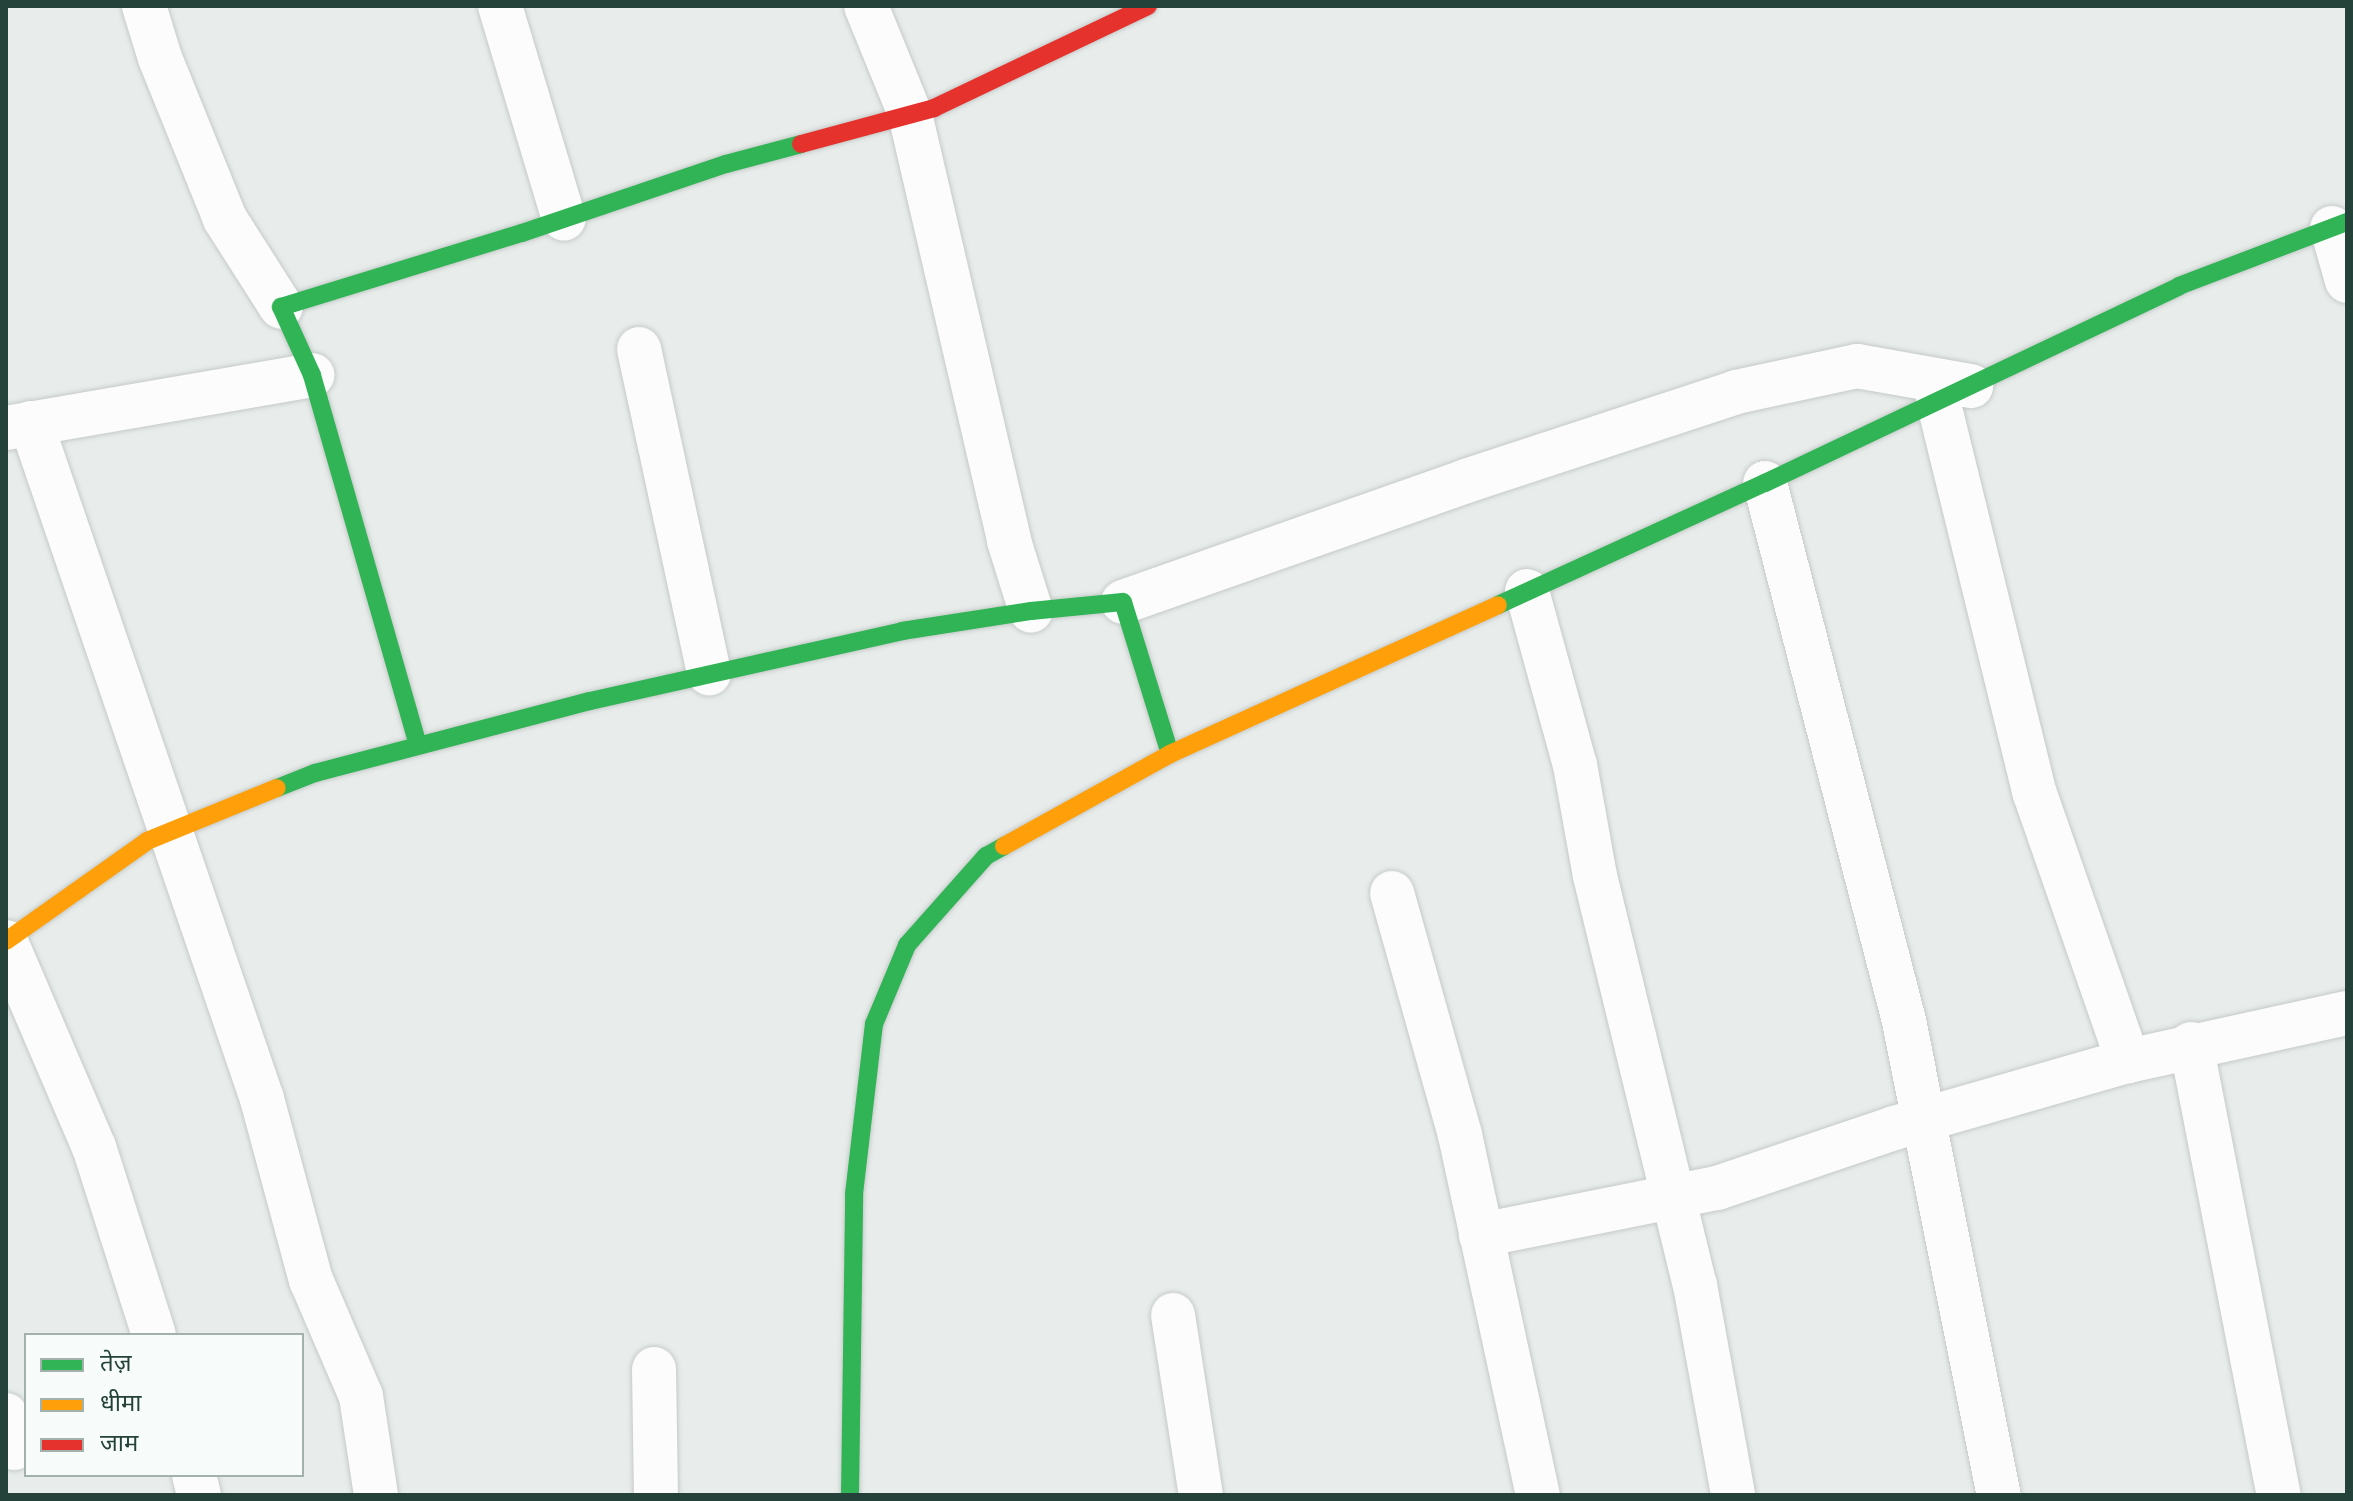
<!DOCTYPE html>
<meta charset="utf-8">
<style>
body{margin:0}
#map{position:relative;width:2353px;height:1501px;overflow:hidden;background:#e8edeb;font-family:"DejaVu Sans","Noto Sans Devanagari",sans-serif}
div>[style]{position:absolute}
.roads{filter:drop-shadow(0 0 2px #c5cac8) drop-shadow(0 0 2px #c5cac8)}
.street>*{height:44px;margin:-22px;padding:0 22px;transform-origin:22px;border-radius:22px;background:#fcfcfc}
.fast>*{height:18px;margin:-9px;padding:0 9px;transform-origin:9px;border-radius:9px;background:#30b455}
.slow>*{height:18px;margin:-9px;padding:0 9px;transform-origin:9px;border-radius:9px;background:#ff9f0a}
.jam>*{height:18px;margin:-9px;padding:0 9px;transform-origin:9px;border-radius:9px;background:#e5322d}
span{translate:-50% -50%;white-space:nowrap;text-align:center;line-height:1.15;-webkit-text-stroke:8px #f7fbf9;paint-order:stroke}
.frame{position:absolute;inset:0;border:8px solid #24423a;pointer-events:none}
.legend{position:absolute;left:24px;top:1333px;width:280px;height:144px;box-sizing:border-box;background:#f7fbf9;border:2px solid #a3b1ad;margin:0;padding:10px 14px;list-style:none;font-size:24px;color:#24423a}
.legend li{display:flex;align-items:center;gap:16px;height:40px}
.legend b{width:40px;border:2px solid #a3b1ad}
</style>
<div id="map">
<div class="roads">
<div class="street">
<div style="left:144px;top:6px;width:54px;rotate:72.9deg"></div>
<div style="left:160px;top:58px;width:174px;rotate:68deg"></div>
<div style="left:225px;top:219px;width:104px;rotate:57.5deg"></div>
<div style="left:500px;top:6px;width:222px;rotate:73.3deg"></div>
<div style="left:866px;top:6px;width:117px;rotate:67.8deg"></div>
<div style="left:910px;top:114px;width:438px;rotate:76.9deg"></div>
<div style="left:1009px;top:541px;width:73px;rotate:72.6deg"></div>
<div style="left:2332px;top:228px;width:55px;rotate:74.2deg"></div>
<div style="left:639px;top:349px;width:332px;rotate:77.8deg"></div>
<div style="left:1938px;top:400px;width:406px;rotate:76.2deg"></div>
<div style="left:2035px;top:794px;width:283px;rotate:70.8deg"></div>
<div style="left:31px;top:423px;width:714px;rotate:71.13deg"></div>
<div style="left:262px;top:1099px;width:188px;rotate:74.9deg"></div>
<div style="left:311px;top:1280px;width:126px;rotate:66.7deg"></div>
<div style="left:361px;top:1396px;width:100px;rotate:81.4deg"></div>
<div style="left:6px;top:428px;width:311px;rotate:-9.8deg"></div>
<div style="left:1765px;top:483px;width:556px;rotate:75.51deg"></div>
<div style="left:1904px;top:1021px;width:483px;rotate:78.7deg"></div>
<div style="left:1527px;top:591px;width:180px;rotate:74.6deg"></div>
<div style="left:1575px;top:765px;width:113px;rotate:79.8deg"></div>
<div style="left:1595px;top:876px;width:421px;rotate:76.3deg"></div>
<div style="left:1695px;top:1285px;width:213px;rotate:79.7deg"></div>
<div style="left:1123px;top:602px;width:364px;rotate:-19.4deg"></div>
<div style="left:1466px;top:481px;width:284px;rotate:-18.2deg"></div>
<div style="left:1736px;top:392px;width:124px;rotate:-12.1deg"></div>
<div style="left:1857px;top:366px;width:116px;rotate:10deg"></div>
<div style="left:1392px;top:893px;width:251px;rotate:74.3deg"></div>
<div style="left:1460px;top:1135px;width:368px;rotate:77.8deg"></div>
<div style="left:6px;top:942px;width:223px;rotate:66.8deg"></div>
<div style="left:94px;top:1147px;width:197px;rotate:72.3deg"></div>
<div style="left:2191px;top:1044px;width:460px;rotate:79deg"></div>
<div style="left:1481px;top:1235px;width:241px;rotate:-11.3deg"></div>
<div style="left:1717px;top:1188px;width:187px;rotate:-18.7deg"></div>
<div style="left:1894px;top:1128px;width:243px;rotate:-16deg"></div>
<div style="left:2128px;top:1061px;width:224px;rotate:-12.4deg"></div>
<div style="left:1173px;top:1315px;width:182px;rotate:81.2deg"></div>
<div style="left:654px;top:1369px;width:126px;rotate:89.1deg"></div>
<div style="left:6px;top:1415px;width:34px;rotate:76deg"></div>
<div style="left:194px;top:1475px;width:21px;rotate:76deg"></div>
</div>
<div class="fast">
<div style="left:1498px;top:605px;width:294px;rotate:-24.6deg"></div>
<div style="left:1765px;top:483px;width:458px;rotate:-25.4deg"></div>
<div style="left:2179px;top:286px;width:180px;rotate:-20.9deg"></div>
<div style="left:418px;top:745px;width:385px;rotate:-106deg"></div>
<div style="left:312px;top:375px;width:75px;rotate:-114.5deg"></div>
<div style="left:281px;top:307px;width:252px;rotate:-17.1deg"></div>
<div style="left:522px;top:233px;width:215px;rotate:-18.7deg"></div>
<div style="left:726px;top:164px;width:78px;rotate:-14.9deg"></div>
<div style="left:277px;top:788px;width:41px;rotate:-21.5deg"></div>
<div style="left:315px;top:773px;width:284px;rotate:-14.7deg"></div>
<div style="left:590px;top:701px;width:320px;rotate:-12.6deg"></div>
<div style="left:902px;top:631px;width:131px;rotate:-8.8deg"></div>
<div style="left:1031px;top:611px;width:92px;rotate:-5.6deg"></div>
<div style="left:1123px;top:602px;width:159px;rotate:72.8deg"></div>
<div style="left:850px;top:1495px;width:301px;rotate:-89.2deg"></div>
<div style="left:854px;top:1194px;width:171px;rotate:-83.3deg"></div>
<div style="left:874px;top:1024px;width:86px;rotate:-67.3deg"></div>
<div style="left:907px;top:945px;width:119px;rotate:-48.4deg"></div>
<div style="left:986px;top:856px;width:21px;rotate:-29deg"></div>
</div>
<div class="slow">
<div style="left:1004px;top:846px;width:190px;rotate:-29deg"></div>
<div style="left:1170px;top:754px;width:360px;rotate:-24.4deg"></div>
<div style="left:6px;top:941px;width:173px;rotate:-35.3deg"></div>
<div style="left:147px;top:841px;width:140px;rotate:-22.2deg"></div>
</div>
<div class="jam">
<div style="left:801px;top:144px;width:138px;rotate:-15.1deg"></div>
<div style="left:934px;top:108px;width:237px;rotate:-25.5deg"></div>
</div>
</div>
<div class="frame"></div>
<ul class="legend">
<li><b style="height:10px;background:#30b455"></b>तेज़</li>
<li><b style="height:10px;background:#ff9f0a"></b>धीमा</li>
<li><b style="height:10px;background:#e5322d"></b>जाम</li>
</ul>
</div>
